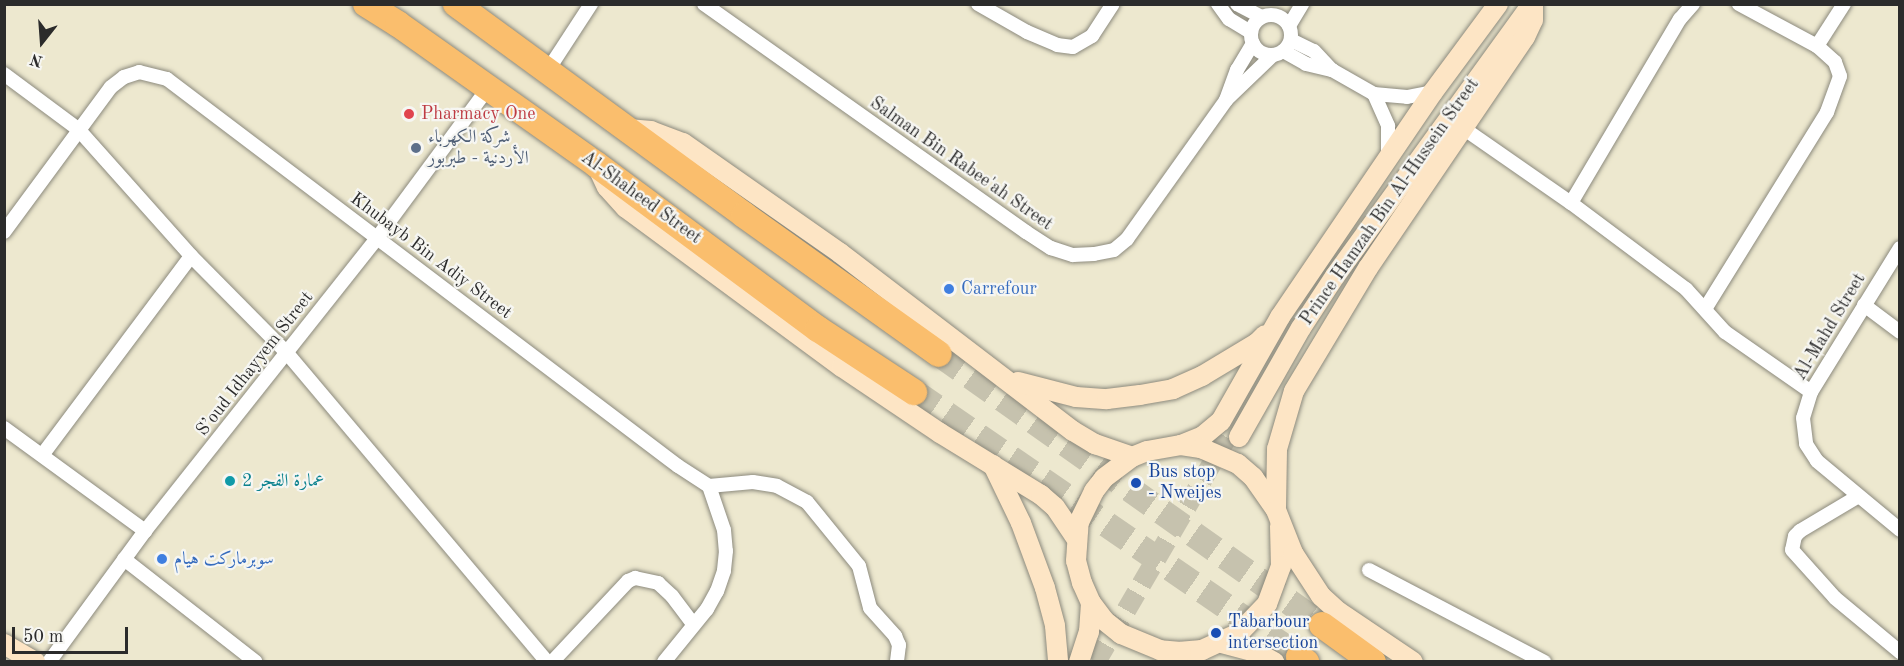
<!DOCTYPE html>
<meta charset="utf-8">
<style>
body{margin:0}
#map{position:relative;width:1904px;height:666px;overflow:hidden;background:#ede8cf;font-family:"Old Standard TT",Amiri,serif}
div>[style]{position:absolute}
.secondary-tunnel>*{height:20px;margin-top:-10px;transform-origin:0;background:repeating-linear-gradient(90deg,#c6c2ae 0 20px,transparent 0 30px)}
.highway-tunnel>*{height:26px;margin-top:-13px;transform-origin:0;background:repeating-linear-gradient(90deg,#c6c2ae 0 26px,transparent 0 39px)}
.roads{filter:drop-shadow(0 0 2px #8c8a7d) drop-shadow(0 0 2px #8c8a7d)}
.street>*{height:14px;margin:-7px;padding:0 7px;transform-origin:7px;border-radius:7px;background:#fff}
.street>.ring{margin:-7px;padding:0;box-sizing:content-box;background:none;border:14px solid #fff;border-radius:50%}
.secondary>*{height:20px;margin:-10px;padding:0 10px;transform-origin:10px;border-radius:10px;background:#fde5c5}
.highway>*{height:26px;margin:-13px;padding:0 13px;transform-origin:13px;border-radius:13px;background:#fabe6d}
.dots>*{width:16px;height:16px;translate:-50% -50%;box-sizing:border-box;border:3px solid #f6f6f2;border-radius:50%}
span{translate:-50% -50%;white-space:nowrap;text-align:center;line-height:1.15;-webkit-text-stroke:4.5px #f6f6f2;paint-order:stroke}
.health-label{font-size:18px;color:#be3a42}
.left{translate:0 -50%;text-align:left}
.service-label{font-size:18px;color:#4e5e75}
.street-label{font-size:18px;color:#2b2b2b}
.shop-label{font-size:18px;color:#366cbe}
.transit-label{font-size:18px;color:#164399}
.culture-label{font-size:18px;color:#0d838f}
.frame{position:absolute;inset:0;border:6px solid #2b2b2b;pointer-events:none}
.north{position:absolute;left:12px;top:12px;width:60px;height:60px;-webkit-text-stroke:4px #f6f6f2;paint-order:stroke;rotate:197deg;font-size:16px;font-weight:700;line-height:24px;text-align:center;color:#2b2b2b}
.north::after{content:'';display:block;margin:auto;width:21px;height:27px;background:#2b2b2b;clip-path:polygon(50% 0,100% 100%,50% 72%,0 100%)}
.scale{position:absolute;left:12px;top:627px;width:116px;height:27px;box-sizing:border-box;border:3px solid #2b2b2b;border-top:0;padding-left:8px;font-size:18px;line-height:21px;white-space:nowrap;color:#2b2b2b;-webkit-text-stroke:4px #f6f6f2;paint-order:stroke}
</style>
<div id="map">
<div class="secondary-tunnel">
<div style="left:1096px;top:662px;width:264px;rotate:-59.7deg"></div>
</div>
<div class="highway-tunnel">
<div style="left:939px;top:354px;width:469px;rotate:35.3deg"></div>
<div style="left:914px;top:392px;width:467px;rotate:34.5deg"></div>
</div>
<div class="roads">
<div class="street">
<div style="left:704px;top:4px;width:395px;rotate:35.3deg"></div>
<div style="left:1026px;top:232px;width:30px;rotate:33deg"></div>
<div style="left:1051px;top:248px;width:23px;rotate:18deg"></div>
<div style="left:1073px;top:255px;width:21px;rotate:-3deg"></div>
<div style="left:1094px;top:254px;width:20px;rotate:-11deg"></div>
<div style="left:1114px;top:250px;width:17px;rotate:-40deg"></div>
<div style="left:1127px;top:239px;width:171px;rotate:-54.5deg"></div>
<div style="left:1226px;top:100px;width:65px;rotate:-43.8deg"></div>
<div style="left:978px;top:4px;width:56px;rotate:29.7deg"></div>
<div style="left:1027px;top:32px;width:33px;rotate:23deg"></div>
<div style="left:1057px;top:45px;width:16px;rotate:7deg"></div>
<div style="left:1073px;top:47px;width:22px;rotate:-30deg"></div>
<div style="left:1092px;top:36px;width:38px;rotate:-57deg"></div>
<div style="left:1218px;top:4px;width:19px;rotate:54deg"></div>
<div style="left:1229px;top:19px;width:26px;rotate:31deg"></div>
<div style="left:1237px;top:4px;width:27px;rotate:28deg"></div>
<div class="ring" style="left:1251px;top:15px;width:26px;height:26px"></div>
<div style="left:1289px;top:26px;width:26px;rotate:-59deg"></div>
<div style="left:1291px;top:40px;width:25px;rotate:26deg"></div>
<div style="left:1314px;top:51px;width:26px;rotate:47deg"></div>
<div style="left:1332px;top:70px;width:48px;rotate:29.7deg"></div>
<div style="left:1374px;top:94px;width:33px;rotate:5deg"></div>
<div style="left:1407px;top:97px;width:26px;rotate:-11deg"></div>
<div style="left:1817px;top:46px;width:50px;rotate:-57.3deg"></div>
<div style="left:1283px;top:51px;width:26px;rotate:29deg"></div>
<div style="left:1306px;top:64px;width:27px;rotate:13deg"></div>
<div style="left:548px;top:70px;width:79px;rotate:-56.9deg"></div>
<div style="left:4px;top:74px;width:92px;rotate:36.6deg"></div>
<div style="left:78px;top:129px;width:170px;rotate:48.3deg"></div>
<div style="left:191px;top:256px;width:136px;rotate:45.3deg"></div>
<div style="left:287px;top:353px;width:404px;rotate:49.9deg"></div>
<div style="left:1374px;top:94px;width:35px;rotate:66deg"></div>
<div style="left:1388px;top:126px;width:32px;rotate:90deg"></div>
<div style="left:1226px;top:100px;width:32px;rotate:-70deg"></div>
<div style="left:1237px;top:70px;width:31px;rotate:-59deg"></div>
<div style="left:1463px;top:128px;width:131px;rotate:34.8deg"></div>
<div style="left:1571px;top:203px;width:144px;rotate:36.8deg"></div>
<div style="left:1686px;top:289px;width:58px;rotate:47.8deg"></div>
<div style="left:1725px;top:332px;width:105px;rotate:34.9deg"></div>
<div style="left:1571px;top:203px;width:214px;rotate:-59.4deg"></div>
<div style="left:1680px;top:19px;width:20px;rotate:-49deg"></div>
<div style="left:4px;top:232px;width:180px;rotate:-53.6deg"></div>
<div style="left:111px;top:87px;width:16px;rotate:-38deg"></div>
<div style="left:124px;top:77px;width:16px;rotate:-18deg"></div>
<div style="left:139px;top:72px;width:29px;rotate:14deg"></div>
<div style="left:167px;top:79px;width:641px;rotate:37.14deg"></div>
<div style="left:678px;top:466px;width:37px;rotate:33deg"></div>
<div style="left:709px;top:486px;width:46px;rotate:71.2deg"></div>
<div style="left:724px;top:530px;width:21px;rotate:85deg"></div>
<div style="left:726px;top:551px;width:20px;rotate:96deg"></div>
<div style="left:724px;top:571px;width:21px;rotate:109deg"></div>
<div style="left:717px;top:591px;width:21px;rotate:119deg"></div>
<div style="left:707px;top:609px;width:68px;rotate:129.1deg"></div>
<div style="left:1900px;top:248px;width:169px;rotate:121.7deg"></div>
<div style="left:1811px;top:392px;width:27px;rotate:107deg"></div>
<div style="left:1803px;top:418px;width:26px;rotate:83deg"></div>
<div style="left:1806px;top:444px;width:20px;rotate:57deg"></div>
<div style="left:1817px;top:461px;width:108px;rotate:39.7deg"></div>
<div style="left:1864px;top:305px;width:45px;rotate:36.9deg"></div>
<div style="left:1705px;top:309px;width:232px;rotate:-58.2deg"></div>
<div style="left:1827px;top:112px;width:38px;rotate:-70deg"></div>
<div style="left:1840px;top:76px;width:15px;rotate:-110deg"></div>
<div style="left:1835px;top:62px;width:24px;rotate:-138deg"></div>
<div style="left:1817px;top:46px;width:89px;rotate:-151.7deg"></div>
<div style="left:4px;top:428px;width:175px;rotate:36.1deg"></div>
<div style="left:43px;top:454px;width:247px;rotate:-53.2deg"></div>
<div style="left:709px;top:486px;width:44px;rotate:-5.2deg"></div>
<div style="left:753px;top:482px;width:24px;rotate:9deg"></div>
<div style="left:777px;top:486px;width:34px;rotate:28deg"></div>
<div style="left:807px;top:502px;width:82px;rotate:50.9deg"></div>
<div style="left:859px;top:566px;width:43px;rotate:75.3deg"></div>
<div style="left:870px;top:608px;width:38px;rotate:48deg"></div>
<div style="left:895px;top:636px;width:10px;rotate:66deg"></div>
<div style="left:899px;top:645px;width:17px;rotate:97deg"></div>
<div style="left:1857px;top:497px;width:66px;rotate:149.2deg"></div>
<div style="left:1800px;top:531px;width:7px;rotate:135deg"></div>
<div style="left:1795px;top:536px;width:14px;rotate:102deg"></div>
<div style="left:1792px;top:550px;width:64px;rotate:48.1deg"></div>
<div style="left:1835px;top:598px;width:85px;rotate:39.7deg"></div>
<div style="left:124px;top:559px;width:167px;rotate:38deg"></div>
<div style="left:1369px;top:570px;width:198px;rotate:27.7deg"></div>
<div style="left:49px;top:662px;width:162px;rotate:-53.8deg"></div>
<div style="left:145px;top:531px;width:374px;rotate:-51.6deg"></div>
<div style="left:377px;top:238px;width:187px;rotate:-53.5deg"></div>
<div style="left:552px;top:662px;width:111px;rotate:-46.8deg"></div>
<div style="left:628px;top:581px;width:8px;rotate:-23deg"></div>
<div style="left:635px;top:578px;width:24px;rotate:12deg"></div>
<div style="left:658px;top:583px;width:19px;rotate:43deg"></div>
<div style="left:672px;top:596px;width:36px;rotate:53deg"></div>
</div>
<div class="secondary">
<div style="left:628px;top:129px;width:23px;rotate:5deg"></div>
<div style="left:651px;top:131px;width:34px;rotate:21deg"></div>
<div style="left:683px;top:143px;width:192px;rotate:35deg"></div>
<div style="left:840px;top:253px;width:293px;rotate:37.4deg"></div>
<div style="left:1073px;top:431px;width:26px;rotate:31deg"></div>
<div style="left:1095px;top:444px;width:39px;rotate:19deg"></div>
<div style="left:598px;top:168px;width:21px;rotate:65deg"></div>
<div style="left:607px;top:187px;width:28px;rotate:48deg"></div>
<div style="left:626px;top:208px;width:268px;rotate:36.4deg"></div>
<div style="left:842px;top:367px;width:118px;rotate:34deg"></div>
<div style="left:940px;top:433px;width:119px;rotate:31.5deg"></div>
<div style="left:1041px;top:495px;width:18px;rotate:41deg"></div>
<div style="left:1055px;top:507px;width:37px;rotate:56deg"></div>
<div style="left:1018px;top:382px;width:60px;rotate:14.5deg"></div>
<div style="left:1076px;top:397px;width:31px;rotate:4deg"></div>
<div style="left:1107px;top:399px;width:33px;rotate:-7deg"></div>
<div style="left:1140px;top:395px;width:34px;rotate:-10deg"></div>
<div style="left:1173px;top:389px;width:32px;rotate:-24deg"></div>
<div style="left:1202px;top:376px;width:64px;rotate:-31deg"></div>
<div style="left:1257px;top:343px;width:11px;rotate:-45deg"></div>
<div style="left:1239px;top:437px;width:125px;rotate:-60.4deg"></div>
<div style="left:1301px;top:328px;width:62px;rotate:-56.8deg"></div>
<div style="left:1335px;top:276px;width:332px;rotate:-54.1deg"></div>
<div style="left:1181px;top:445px;width:24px;rotate:-22deg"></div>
<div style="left:1203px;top:436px;width:23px;rotate:-40deg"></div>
<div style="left:1221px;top:421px;width:120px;rotate:-60.4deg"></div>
<div style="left:1280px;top:317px;width:272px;rotate:-55.8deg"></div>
<div style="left:1433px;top:92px;width:109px;rotate:-53.5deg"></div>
<div style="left:993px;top:465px;width:64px;rotate:64.2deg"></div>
<div style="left:1021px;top:523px;width:69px;rotate:69.7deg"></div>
<div style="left:1045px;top:588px;width:39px;rotate:75deg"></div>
<div style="left:1055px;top:626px;width:36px;rotate:85deg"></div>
<div style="left:1276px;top:507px;width:58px;rotate:-89deg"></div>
<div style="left:1277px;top:449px;width:60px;rotate:-73.7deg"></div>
<div style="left:1294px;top:391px;width:144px;rotate:-59deg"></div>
<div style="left:1368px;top:268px;width:279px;rotate:-55.8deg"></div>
<div style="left:1525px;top:37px;width:19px;rotate:-65deg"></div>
<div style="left:1533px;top:20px;width:16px;rotate:-90deg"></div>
<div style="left:1280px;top:526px;width:40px;rotate:88.6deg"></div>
<div style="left:1281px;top:566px;width:40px;rotate:110.2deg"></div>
<div style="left:1267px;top:604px;width:40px;rotate:134deg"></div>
<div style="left:1239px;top:633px;width:41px;rotate:155.3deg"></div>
<div style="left:1202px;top:650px;width:21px;rotate:175deg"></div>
<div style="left:1181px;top:652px;width:21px;rotate:-175deg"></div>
<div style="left:1160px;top:650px;width:42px;rotate:-157.7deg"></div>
<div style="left:1121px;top:634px;width:22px;rotate:-141deg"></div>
<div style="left:1104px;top:620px;width:21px;rotate:-127deg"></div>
<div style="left:1091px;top:603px;width:22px;rotate:-114deg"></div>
<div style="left:1082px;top:583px;width:23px;rotate:-105deg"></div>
<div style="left:1076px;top:561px;width:39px;rotate:-86deg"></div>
<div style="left:1079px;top:522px;width:34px;rotate:-64deg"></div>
<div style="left:1094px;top:491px;width:16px;rotate:-52deg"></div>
<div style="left:1104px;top:478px;width:35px;rotate:-37deg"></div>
<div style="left:1132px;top:457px;width:16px;rotate:-22deg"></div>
<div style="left:1147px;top:451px;width:35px;rotate:-10deg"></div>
<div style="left:1181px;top:445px;width:20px;rotate:9deg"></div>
<div style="left:1201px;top:448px;width:40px;rotate:23.4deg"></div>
<div style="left:1238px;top:464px;width:20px;rotate:41deg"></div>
<div style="left:1253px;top:477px;width:40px;rotate:55.1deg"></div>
<div style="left:1276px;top:510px;width:46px;rotate:68.4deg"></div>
<div style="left:1293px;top:553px;width:51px;rotate:56.9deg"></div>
<div style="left:1321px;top:596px;width:24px;rotate:42deg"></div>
<div style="left:1339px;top:612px;width:89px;rotate:34deg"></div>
<div style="left:1222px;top:643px;width:35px;rotate:15deg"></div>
<div style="left:1256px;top:652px;width:21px;rotate:29deg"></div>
<div style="left:4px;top:644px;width:36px;rotate:30deg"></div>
<div style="left:1079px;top:662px;width:32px;rotate:-72deg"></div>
<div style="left:1089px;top:632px;width:29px;rotate:-86deg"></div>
</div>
<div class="highway">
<div style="left:366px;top:4px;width:38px;rotate:32deg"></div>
<div style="left:398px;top:24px;width:244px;rotate:35.3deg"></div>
<div style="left:597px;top:165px;width:275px;rotate:36.6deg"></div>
<div style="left:818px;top:329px;width:115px;rotate:33.3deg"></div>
<div style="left:456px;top:4px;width:357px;rotate:36.2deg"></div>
<div style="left:744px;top:215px;width:239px;rotate:35.5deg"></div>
<div style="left:1322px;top:625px;width:63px;rotate:36deg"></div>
<div style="left:1299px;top:657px;width:9px;rotate:36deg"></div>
</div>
</div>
<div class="dots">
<div style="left:409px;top:114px;background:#e0444e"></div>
<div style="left:416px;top:148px;background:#5c6f8a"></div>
<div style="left:949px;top:289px;background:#3f7fe0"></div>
<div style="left:230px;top:481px;background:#0f9aa8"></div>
<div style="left:1136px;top:483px;background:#1a4fb4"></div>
<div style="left:162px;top:559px;background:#3f7fe0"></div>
<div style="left:1216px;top:633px;background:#1a4fb4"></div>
</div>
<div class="health-label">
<span class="left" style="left:421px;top:114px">Pharmacy One</span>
</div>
<div class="service-label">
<span class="left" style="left:428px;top:148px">شركة الكهرباء<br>الأردنية - طبربور</span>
</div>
<div class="street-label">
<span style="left:961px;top:164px;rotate:35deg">Salman Bin Rabee'ah Street</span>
<span style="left:641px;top:198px;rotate:36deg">Al-Shaheed Street</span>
<span style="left:1390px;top:202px;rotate:-55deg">Prince Hamzah Bin Al-Hussein Street</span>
<span style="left:431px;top:256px;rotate:37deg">Khubayb Bin Adiy Street</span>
<span style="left:1830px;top:327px;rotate:-59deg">Al-Mahd Street</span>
<span style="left:255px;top:364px;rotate:-52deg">S’oud Idhayyem Street</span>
</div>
<div class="shop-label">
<span class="left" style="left:961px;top:289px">Carrefour</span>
<span class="left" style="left:174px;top:559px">سوبرماركت هيام</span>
</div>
<div class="transit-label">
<span class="left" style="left:1148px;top:483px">Bus stop<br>- Nweijes</span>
<span class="left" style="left:1228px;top:633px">Tabarbour<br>intersection</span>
</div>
<div class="culture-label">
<span class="left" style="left:242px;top:481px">عمارة الفجر 2</span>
</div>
<div class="frame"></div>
<div class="north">N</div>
<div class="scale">50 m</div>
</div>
